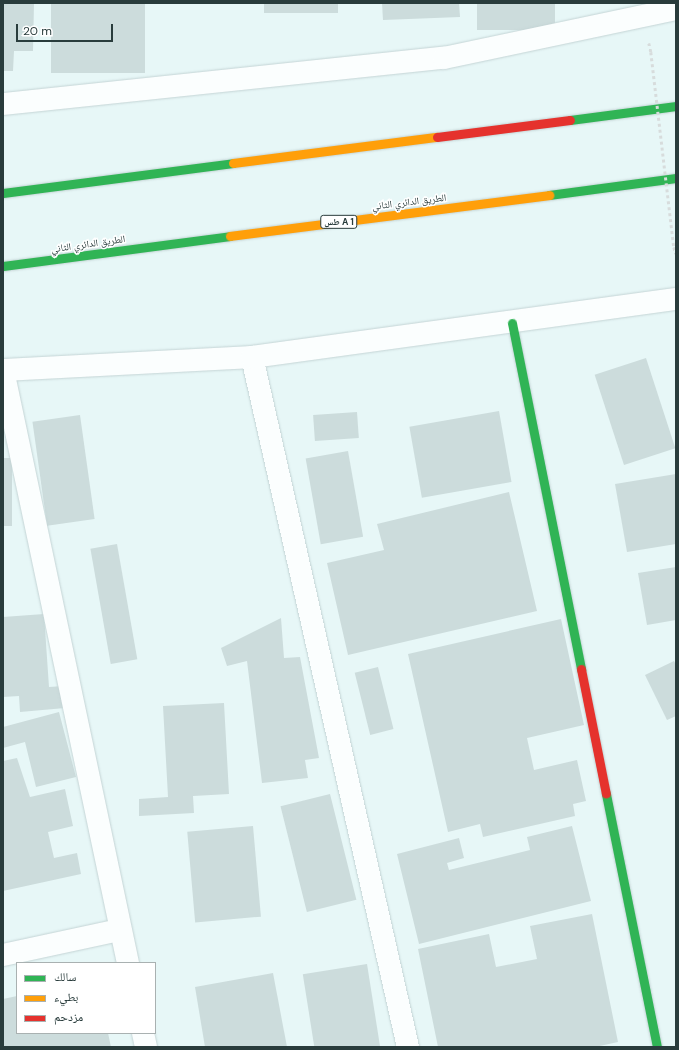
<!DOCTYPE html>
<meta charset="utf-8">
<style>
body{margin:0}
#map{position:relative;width:679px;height:1050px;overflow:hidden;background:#e7f7f7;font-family:"DM Sans","Noto Naskh Arabic",sans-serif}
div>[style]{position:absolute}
.building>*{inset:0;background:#ccdcdc;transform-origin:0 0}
.path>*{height:2.5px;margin-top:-1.25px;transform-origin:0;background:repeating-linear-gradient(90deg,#d7dcdc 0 3px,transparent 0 6px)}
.roads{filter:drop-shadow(0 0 1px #c4d4d5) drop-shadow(0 0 1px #c4d4d5)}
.street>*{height:22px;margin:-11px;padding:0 11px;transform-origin:11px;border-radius:11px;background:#fbfefe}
.fast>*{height:9px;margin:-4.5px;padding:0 4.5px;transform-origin:4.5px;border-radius:4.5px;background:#30b455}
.slow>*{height:9px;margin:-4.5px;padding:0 4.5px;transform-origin:4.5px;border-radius:4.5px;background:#ff9f0a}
.jam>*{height:9px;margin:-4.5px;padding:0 4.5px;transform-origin:4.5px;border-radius:4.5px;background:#e5322d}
.path-bridge>*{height:2.5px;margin-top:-1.25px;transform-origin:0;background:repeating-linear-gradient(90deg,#d7dcdc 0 3px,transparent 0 6px)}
span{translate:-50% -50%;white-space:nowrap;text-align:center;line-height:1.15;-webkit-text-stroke:3px #fff;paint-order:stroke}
.shield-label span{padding:1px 3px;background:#fff;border:1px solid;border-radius:3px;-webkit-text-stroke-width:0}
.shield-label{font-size:9px;color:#293c3c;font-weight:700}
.street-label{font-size:10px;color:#293c3c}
.frame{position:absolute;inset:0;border:4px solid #293c3c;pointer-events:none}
.legend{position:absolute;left:16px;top:962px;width:140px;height:72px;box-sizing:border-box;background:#fff;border:1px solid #a9b1b1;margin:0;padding:5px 7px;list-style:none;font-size:12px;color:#293c3c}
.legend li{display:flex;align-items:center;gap:8px;height:20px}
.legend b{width:20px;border:1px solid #a9b1b1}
.scale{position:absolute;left:16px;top:24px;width:97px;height:18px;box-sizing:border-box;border:2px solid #293c3c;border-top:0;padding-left:5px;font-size:12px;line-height:14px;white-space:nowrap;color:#293c3c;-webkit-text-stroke:3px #fff;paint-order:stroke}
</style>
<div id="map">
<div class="building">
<div style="clip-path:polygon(3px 3px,34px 3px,33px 51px,14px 51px,13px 71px,3px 71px)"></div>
<div style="left:51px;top:3px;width:94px;height:70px"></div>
<div style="left:264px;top:3px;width:74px;height:10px"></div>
<div style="clip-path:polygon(382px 3px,459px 3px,460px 17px,383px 20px)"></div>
<div style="left:477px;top:3px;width:78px;height:27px"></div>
<div style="left:646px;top:358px;width:95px;height:54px;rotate:72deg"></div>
<div style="left:499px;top:411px;width:72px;height:91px;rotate:80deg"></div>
<div style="left:357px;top:412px;width:26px;height:44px;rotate:86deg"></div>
<div style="left:80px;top:415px;width:105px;height:48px;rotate:82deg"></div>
<div style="left:348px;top:451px;width:87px;height:43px;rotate:80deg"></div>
<div style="left:3px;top:458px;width:9px;height:68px"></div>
<div style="clip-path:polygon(676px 474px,676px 544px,627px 552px,615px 484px)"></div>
<div style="clip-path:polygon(509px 492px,537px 611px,348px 655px,327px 563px,384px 550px,377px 524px)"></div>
<div style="left:117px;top:544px;width:117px;height:27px;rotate:80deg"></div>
<div style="clip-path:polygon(676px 567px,676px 620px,647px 625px,638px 573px)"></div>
<div style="clip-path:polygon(44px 614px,49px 687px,64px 686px,65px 708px,20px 712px,19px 696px,3px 697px,3px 617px)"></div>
<div style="clip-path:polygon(281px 618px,284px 658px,300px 657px,319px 758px,305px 760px,308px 778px,262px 783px,247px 661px,227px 666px,221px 648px)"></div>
<div style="clip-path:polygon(561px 619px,584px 725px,527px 738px,534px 770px,577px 760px,586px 801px,573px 804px,575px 816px,483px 837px,480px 824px,448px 832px,408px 654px)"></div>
<div style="clip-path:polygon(674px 661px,676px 665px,676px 716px,667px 720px,645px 675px)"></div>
<div style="left:378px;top:667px;width:64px;height:24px;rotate:76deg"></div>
<div style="clip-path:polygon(224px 703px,229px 794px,193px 796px,194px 813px,139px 816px,139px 799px,168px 797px,163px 706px)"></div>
<div style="clip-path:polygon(59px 712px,76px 777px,36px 787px,25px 742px,3px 748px,3px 727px)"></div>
<div style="clip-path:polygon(17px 758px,30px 797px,65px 789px,73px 826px,48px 832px,54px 858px,77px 853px,81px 874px,3px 891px,3px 761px)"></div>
<div style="left:330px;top:794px;width:109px;height:51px;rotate:76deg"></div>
<div style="left:253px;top:826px;width:91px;height:66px;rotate:85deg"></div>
<div style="clip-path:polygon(572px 826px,591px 901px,419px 944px,397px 854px,459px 838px,464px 858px,447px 863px,449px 870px,530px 850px,527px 837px)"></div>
<div style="clip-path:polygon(592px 914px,618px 1042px,595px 1047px,438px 1047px,418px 949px,489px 934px,496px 967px,537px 959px,530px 926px)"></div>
<div style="left:367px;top:964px;width:84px;height:65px;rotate:81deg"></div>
<div style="clip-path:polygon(273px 973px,287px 1047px,205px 1047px,195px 987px)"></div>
<div style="clip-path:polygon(17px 996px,17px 1033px,108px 1033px,111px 1047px,3px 1047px,3px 999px)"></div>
</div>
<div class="path">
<div style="left:649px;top:43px;width:9px;rotate:77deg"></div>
<div style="left:674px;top:247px;width:7px;rotate:74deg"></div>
</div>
<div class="roads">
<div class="street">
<div style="left:3px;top:104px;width:443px;rotate:-6deg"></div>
<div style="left:444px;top:58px;width:237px;rotate:-11.9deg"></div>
<div style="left:252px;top:357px;width:707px;rotate:77.26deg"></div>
<div style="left:3px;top:370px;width:249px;rotate:-3deg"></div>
<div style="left:252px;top:357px;width:428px;rotate:-7.8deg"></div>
<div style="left:3px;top:370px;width:606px;rotate:78.1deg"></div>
<div style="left:3px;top:955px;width:120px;rotate:-12.1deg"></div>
<div style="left:143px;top:1033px;width:14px;rotate:78deg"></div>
</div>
<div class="fast">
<div style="left:570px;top:120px;width:107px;rotate:-7.5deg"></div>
<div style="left:3px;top:193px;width:232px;rotate:-7.4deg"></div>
<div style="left:549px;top:195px;width:128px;rotate:-7.6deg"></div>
<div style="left:3px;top:266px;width:229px;rotate:-7.5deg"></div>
<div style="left:512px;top:323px;width:353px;rotate:78.7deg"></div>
<div style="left:606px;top:794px;width:258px;rotate:78.6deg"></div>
</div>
<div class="slow">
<div style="left:233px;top:163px;width:206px;rotate:-7.3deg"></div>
<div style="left:230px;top:236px;width:322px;rotate:-7.3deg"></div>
</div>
<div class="jam">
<div style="left:437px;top:137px;width:134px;rotate:-7.3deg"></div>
<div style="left:581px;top:669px;width:127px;rotate:78.7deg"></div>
</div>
</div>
<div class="path-bridge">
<div style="left:651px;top:52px;width:196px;rotate:83.3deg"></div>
</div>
<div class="shield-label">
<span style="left:339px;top:222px">طس A 1</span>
</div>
<div class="street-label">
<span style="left:409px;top:202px;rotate:-7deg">الطريق الدائري الثاني</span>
<span style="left:88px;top:244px;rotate:-8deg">الطريق الدائري الثاني</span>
</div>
<div class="frame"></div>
<ul class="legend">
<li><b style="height:5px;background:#30b455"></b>سالك</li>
<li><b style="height:5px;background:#ff9f0a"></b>بطيء</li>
<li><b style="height:5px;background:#e5322d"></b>مزدحم</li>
</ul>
<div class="scale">20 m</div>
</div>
